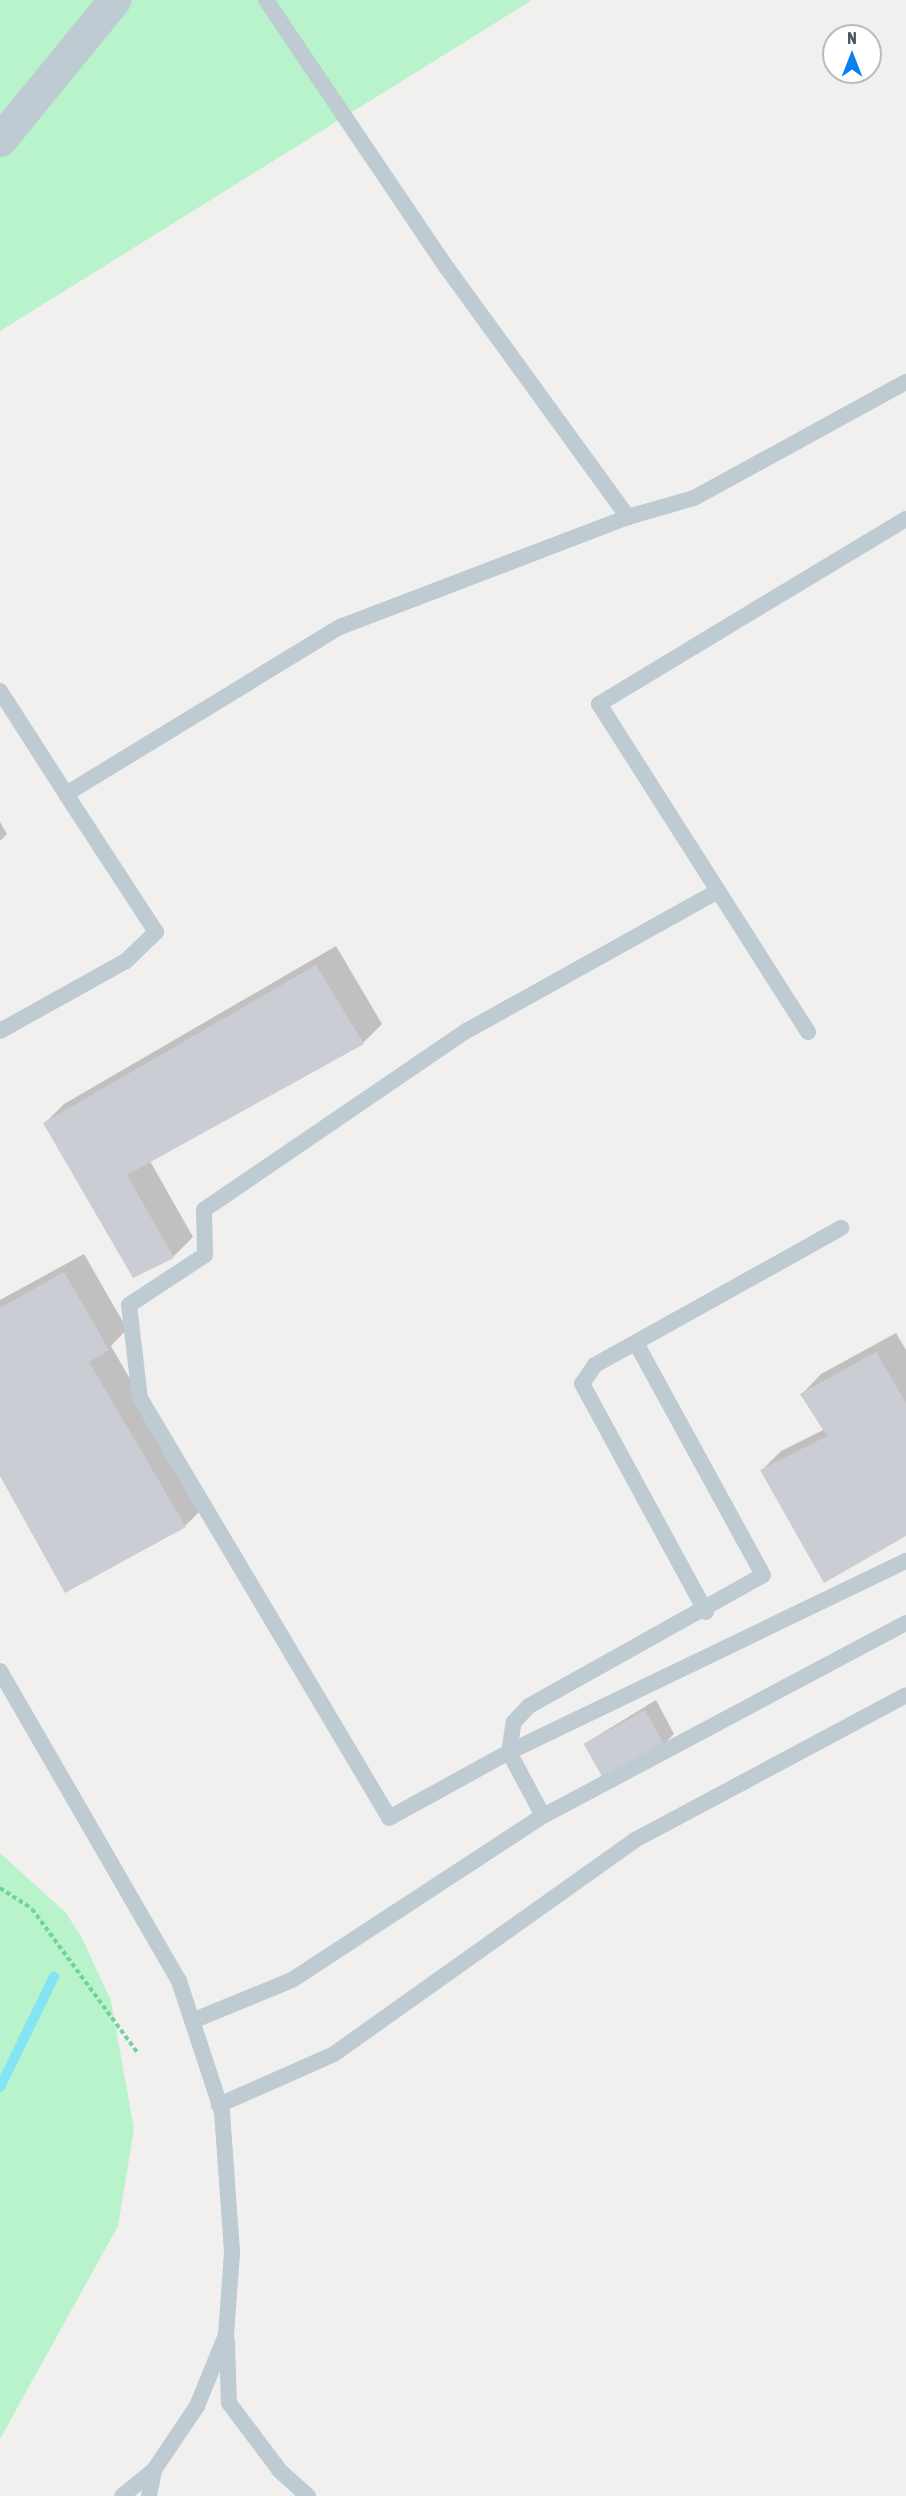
<!DOCTYPE html>
<style>
body{margin:0}
#map{position:relative;width:906px;height:2496px;overflow:hidden;background:#f2efef;font-family:"Asap Condensed",sans-serif}
div>[style]{position:absolute}
.green>*{inset:0;background:#b9f3cb}
.shadow>*{inset:0;background:#0003}
.stream>*{height:10px;margin:-5px;padding:0 5px;transform-origin:5px;border-radius:5px;background:#83e5f3}
.building>*{inset:0;background:#caced4;transform-origin:0 0}
.path>*{height:4px;margin-top:-2px;transform-origin:0;background:repeating-linear-gradient(90deg,#6fd49a 0 4.5px,transparent 0 7.5px)}
.lane>*{height:16px;margin:-8px;padding:0 8px;transform-origin:8px;border-radius:8px;background:#becbd2}
.street>*{height:33px;margin:-16.5px;padding:0 16.5px;transform-origin:16.5px;border-radius:16.5px;background:#becbd2}
span{translate:-50% -50%;white-space:nowrap;text-align:center;line-height:1.15;-webkit-text-stroke:4.5px #fff;paint-order:stroke}
.north{position:absolute;left:822px;top:24px;width:60px;height:60px;box-sizing:border-box;background:#fff;border:2px solid #b5bbbf;border-radius:50%;rotate:0deg;font-size:16px;font-weight:700;line-height:24px;text-align:center;color:#45545e}
.north::after{content:'';display:block;margin:auto;width:21px;height:27px;background:#0980f1;clip-path:polygon(50% 0,100% 100%,50% 72%,0 100%)}
</style>
<div id="map">
<div class="green">
<div style="clip-path:polygon(0 0,532px 0,0 331px)"></div>
<div style="clip-path:polygon(0 1853px,66px 1913px,82px 1938px,111px 2001px,134px 2129px,118px 2226px,0 2439px)"></div>
</div>
<div class="shadow">
<div style="clip-path:polygon(0 822px,7px 834px,0 841px)"></div>
<div style="clip-path:polygon(336px 946px,382px 1024px,363px 1043px,150px 1161px,193px 1237px,173px 1257px,45px 1123px,64px 1104px)"></div>
<div style="clip-path:polygon(84px 1254px,127px 1329px,111px 1346px,204px 1507px,185px 1526px,0 1473px,0 1300px)"></div>
<div style="clip-path:polygon(896px 1333px,906px 1350px,906px 1534px,762px 1470px,781px 1451px,825px 1429px,802px 1394px,821px 1374px)"></div>
<div style="clip-path:polygon(656px 1700px,674px 1734px,664px 1744px,584px 1744px)"></div>
</div>
<div class="stream">
<div style="left:0;top:2087px;width:123px;rotate:-63.9deg"></div>
</div>
<div class="building">
<div style="clip-path:polygon(316px 965px,364px 1044px,127px 1175px,174px 1258px,133px 1278px,43px 1123px)"></div>
<div style="clip-path:polygon(64px 1272px,109px 1350px,89px 1362px,186px 1527px,65px 1593px,0 1476px,0 1308px)"></div>
<div style="clip-path:polygon(876px 1352px,906px 1403px,906px 1536px,824px 1583px,760px 1470px,827px 1436px,800px 1394px)"></div>
<div style="left:645px;top:1710px;width:41px;height:70px;rotate:61deg"></div>
</div>
<div class="path">
<div style="left:0;top:1888px;width:38px;rotate:33deg"></div>
<div style="left:32px;top:1909px;width:177px;rotate:53.7deg"></div>
</div>
<div class="lane">
<div style="left:266px;top:0;width:323px;rotate:56deg"></div>
<div style="left:447px;top:268px;width:308px;rotate:54deg"></div>
<div style="left:628px;top:517px;width:69px;rotate:-16.1deg"></div>
<div style="left:694px;top:498px;width:242px;rotate:-28.7deg"></div>
<div style="left:0;top:691px;width:122px;rotate:57.3deg"></div>
<div style="left:66px;top:794px;width:321px;rotate:-31.4deg"></div>
<div style="left:340px;top:627px;width:308px;rotate:-20.9deg"></div>
<div style="left:718px;top:891px;width:288px;rotate:150.9deg"></div>
<div style="left:466px;top:1031px;width:317px;rotate:145.7deg"></div>
<div style="left:204px;top:1210px;width:45px;rotate:88.7deg"></div>
<div style="left:205px;top:1255px;width:91px;rotate:146.7deg"></div>
<div style="left:129px;top:1305px;width:94px;rotate:83.3deg"></div>
<div style="left:140px;top:1398px;width:488px;rotate:59.3deg"></div>
<div style="left:389px;top:1818px;width:137px;rotate:-28.8deg"></div>
<div style="left:509px;top:1752px;width:441px;rotate:-25.7deg"></div>
<div style="left:0;top:1031px;width:144px;rotate:-29.1deg"></div>
<div style="left:126px;top:961px;width:42px;rotate:-44deg"></div>
<div style="left:156px;top:932px;width:165px;rotate:-123.1deg"></div>
<div style="left:808px;top:1032px;width:389px;rotate:-122.5deg"></div>
<div style="left:599px;top:704px;width:358px;rotate:-31.1deg"></div>
<div style="left:706px;top:1612px;width:260px;rotate:-118.5deg"></div>
<div style="left:582px;top:1384px;width:23px;rotate:-56deg"></div>
<div style="left:595px;top:1365px;width:282px;rotate:-29.1deg"></div>
<div style="left:0;top:1671px;width:358px;rotate:60deg"></div>
<div style="left:179px;top:1981px;width:138px;rotate:71.8deg"></div>
<div style="left:222px;top:2112px;width:141px;rotate:85.9deg"></div>
<div style="left:232px;top:2253px;width:82px;rotate:94.2deg"></div>
<div style="left:226px;top:2335px;width:77px;rotate:112.2deg"></div>
<div style="left:197px;top:2406px;width:77px;rotate:123.9deg"></div>
<div style="left:154px;top:2470px;width:41px;rotate:140.9deg"></div>
<div style="left:543px;top:1816px;width:72px;rotate:-118deg"></div>
<div style="left:509px;top:1752px;width:30px;rotate:-81deg"></div>
<div style="left:514px;top:1722px;width:22px;rotate:-47deg"></div>
<div style="left:529px;top:1706px;width:268px;rotate:-29.2deg"></div>
<div style="left:763px;top:1575px;width:264px;rotate:-118.7deg"></div>
<div style="left:192px;top:2021px;width:108px;rotate:-22.3deg"></div>
<div style="left:292px;top:1980px;width:300px;rotate:-33.2deg"></div>
<div style="left:543px;top:1816px;width:411px;rotate:-28deg"></div>
<div style="left:219px;top:2105px;width:126px;rotate:-23.9deg"></div>
<div style="left:334px;top:2054px;width:369px;rotate:-35.4deg"></div>
<div style="left:635px;top:1840px;width:307px;rotate:-28.1deg"></div>
<div style="left:227px;top:2341px;width:62px;rotate:88.2deg"></div>
<div style="left:229px;top:2403px;width:85px;rotate:53.1deg"></div>
<div style="left:280px;top:2471px;width:38px;rotate:42deg"></div>
<div style="left:149px;top:2496px;width:26px;rotate:-79deg"></div>
</div>
<div class="street">
<div style="left:0;top:140px;width:181px;rotate:-50.8deg"></div>
</div>
<div class="north">N</div>
</div>
